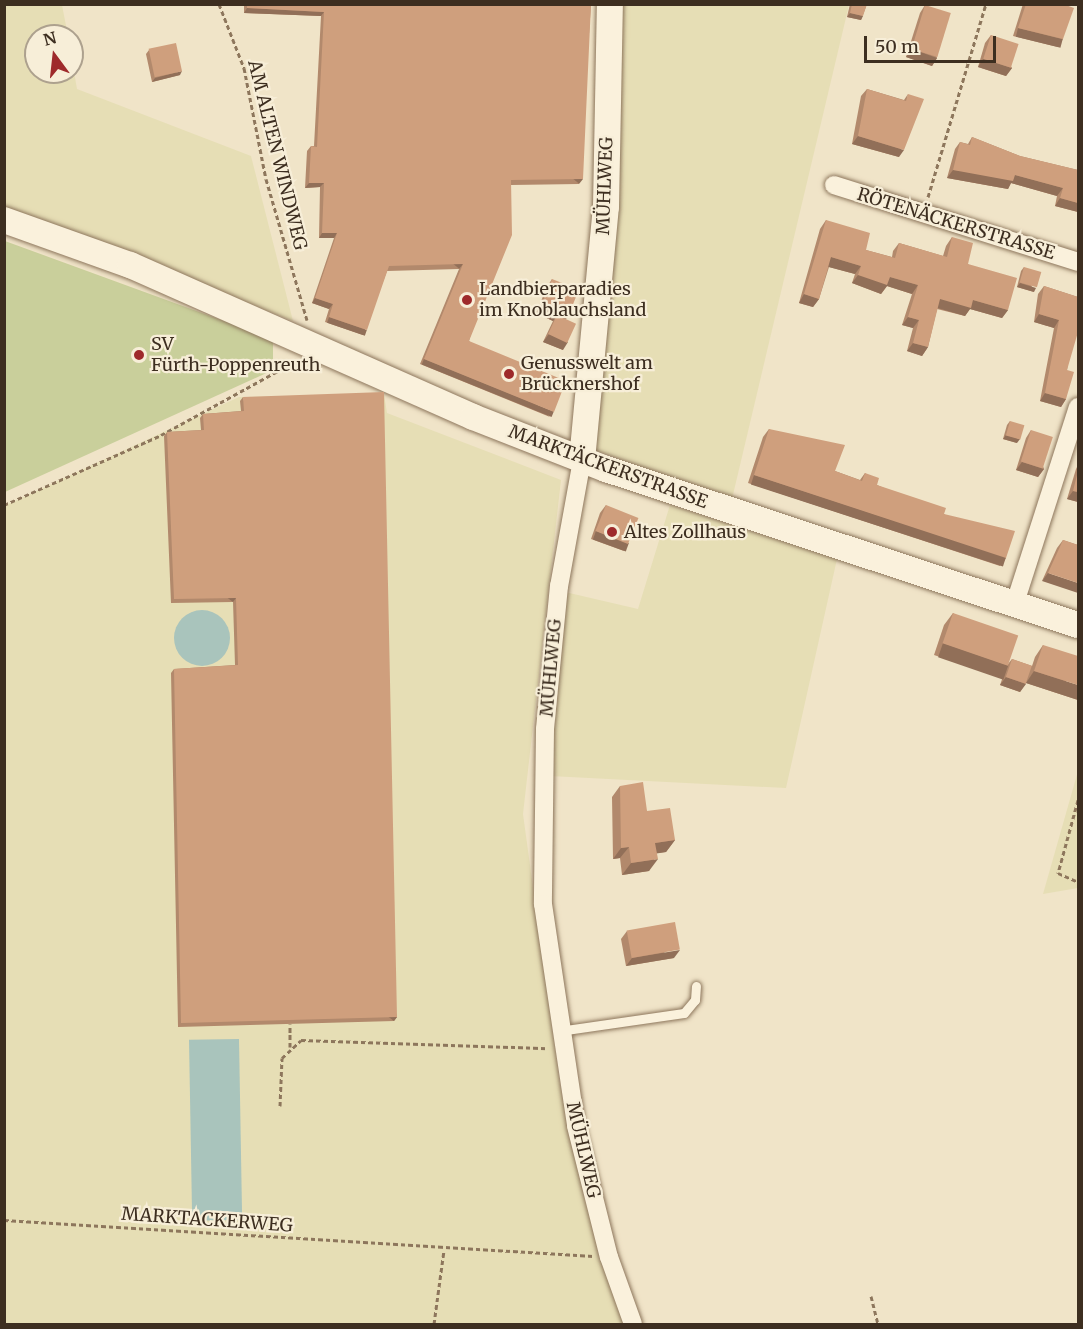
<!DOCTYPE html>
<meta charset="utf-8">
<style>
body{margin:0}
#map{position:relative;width:1083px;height:1329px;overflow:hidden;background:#f0e4c8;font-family:Merriweather,serif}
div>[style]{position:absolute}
.farmland>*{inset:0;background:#e6deb5}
.green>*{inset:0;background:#c9cf9b}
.water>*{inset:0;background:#a9c4bc;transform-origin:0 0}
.round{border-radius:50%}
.path>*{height:3px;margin-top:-1.5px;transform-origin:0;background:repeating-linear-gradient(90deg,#8d765c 0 4.5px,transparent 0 7.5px)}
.roads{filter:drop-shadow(0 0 2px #8d765c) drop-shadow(0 0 2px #8d765c)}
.lane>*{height:9px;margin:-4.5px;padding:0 4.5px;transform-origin:4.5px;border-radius:4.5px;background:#faf1dc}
.street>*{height:18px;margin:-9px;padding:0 9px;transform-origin:9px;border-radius:9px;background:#faf1dc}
.secondary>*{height:26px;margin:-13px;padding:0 13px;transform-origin:13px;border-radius:13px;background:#faf1dc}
.wall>*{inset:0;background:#b2896c}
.shaded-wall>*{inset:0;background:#916f58;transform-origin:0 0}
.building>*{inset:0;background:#cf9f7d;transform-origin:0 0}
.dots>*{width:16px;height:16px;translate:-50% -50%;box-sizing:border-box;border:3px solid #f7eed8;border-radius:50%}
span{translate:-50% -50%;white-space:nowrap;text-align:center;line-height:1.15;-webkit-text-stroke:4.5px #f7eed8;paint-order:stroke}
.street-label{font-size:18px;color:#3d2e20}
.poi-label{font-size:18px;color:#3d2e20}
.left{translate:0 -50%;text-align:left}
.frame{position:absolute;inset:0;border:6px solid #3d2e20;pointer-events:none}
.north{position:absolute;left:24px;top:24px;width:60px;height:60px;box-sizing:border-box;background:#f7eed8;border:2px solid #ada18e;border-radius:50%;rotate:345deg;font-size:16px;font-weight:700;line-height:24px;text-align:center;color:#3d2e20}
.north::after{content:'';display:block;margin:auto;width:21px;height:27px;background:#9e2a2b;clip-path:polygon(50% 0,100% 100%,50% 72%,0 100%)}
.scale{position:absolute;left:864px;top:36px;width:132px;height:27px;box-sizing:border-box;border:3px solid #3d2e20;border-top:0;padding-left:8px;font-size:18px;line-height:21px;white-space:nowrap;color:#3d2e20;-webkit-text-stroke:4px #f7eed8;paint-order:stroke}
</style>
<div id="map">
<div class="farmland">
<div style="clip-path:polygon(4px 5px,62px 5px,68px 36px,36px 36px,36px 72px,72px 72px,72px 60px,77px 89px,251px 156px,293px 321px,5px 209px)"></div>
<div style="clip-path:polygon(617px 5px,849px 5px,732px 499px,595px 450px)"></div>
<div style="clip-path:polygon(384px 394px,387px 413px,561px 480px,523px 814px,560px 1085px,607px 1277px,626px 1324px,5px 1324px,4px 506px,239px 397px)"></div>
<div style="clip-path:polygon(670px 505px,837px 559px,786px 788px,550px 776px,565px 592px,638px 609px)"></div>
<div style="clip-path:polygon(1078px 771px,1078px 888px,1043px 894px)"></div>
</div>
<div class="green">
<div style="clip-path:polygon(5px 241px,273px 339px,273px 370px,5px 492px)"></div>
</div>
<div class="water">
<div class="round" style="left:174px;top:610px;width:56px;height:56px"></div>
<div style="left:239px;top:1039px;width:181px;height:50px;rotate:89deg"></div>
</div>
<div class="path">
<div style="left:219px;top:4px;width:69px;rotate:68.7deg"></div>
<div style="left:244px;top:68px;width:113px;rotate:78.8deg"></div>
<div style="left:266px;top:179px;width:147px;rotate:73.8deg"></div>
<div style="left:928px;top:197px;width:202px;rotate:-73.3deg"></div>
<div style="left:4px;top:505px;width:172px;rotate:-24deg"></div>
<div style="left:161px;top:435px;width:154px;rotate:-28.7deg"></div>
<div style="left:1078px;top:800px;width:76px;rotate:105.3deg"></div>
<div style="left:1058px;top:873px;width:22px;rotate:24deg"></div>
<div style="left:290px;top:1047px;width:23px;rotate:-90deg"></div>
<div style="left:280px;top:1106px;width:48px;rotate:-87.6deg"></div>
<div style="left:282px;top:1058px;width:26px;rotate:-43deg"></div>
<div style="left:301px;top:1040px;width:246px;rotate:1.9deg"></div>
<div style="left:4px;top:1220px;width:590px;rotate:3.5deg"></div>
<div style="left:871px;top:1296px;width:29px;rotate:76deg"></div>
<div style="left:434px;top:1324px;width:75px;rotate:-82.3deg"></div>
</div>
<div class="roads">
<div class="lane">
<div style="left:559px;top:1031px;width:126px;rotate:-8.2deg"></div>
<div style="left:684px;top:1013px;width:17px;rotate:-50deg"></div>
<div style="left:695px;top:1000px;width:14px;rotate:-86deg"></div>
</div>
<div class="street">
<div style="left:834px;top:185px;width:256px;rotate:17.5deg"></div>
<div style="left:582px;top:460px;width:128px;rotate:100.3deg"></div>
<div style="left:559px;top:586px;width:144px;rotate:95.6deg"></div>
<div style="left:545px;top:729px;width:175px;rotate:90.7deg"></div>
<div style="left:543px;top:904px;width:224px;rotate:81.5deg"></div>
<div style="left:576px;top:1126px;width:135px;rotate:75.9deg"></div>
<div style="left:609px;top:1257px;width:71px;rotate:70.3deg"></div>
<div style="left:1015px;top:603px;width:206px;rotate:-72.2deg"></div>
</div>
<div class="secondary">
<div style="left:4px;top:220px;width:134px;rotate:19.7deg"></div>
<div style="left:130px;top:265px;width:375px;rotate:23.9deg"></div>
<div style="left:473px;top:417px;width:143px;rotate:21.4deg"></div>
<div style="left:606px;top:469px;width:497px;rotate:18.3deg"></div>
<div style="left:582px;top:460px;width:254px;rotate:-84.6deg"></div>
<div style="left:606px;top:207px;width:203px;rotate:-88.9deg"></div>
</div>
</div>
<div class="wall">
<div style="clip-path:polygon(244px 4px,591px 4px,579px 184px,511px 185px,469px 341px,550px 417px,420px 364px,459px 269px,387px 271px,363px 335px,325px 322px,329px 309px,312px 303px,334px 238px,319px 238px,320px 187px,305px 188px,307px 151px,311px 146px,314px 146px,321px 16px,244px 13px)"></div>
<div style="clip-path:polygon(850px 4px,867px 4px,861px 20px,847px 17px)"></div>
<div style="clip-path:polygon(1023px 4px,1063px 4px,1063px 39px,1058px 47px,1013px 36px)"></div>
<div style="clip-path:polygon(925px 5px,937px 58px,932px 66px,906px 57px,920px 13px)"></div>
<div style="clip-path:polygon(991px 35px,1012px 68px,1006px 76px,978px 67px,985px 43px)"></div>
<div style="clip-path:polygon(149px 50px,180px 75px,152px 82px,146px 54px)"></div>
<div style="clip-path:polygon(867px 89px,904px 100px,908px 94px,899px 157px,852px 144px,861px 96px)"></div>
<div style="clip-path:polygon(972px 137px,1020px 156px,1078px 170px,1078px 212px,1055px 206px,1057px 196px,1011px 183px,1008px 189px,947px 178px,955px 149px,960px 142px,968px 144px)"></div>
<div style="clip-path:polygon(826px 220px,866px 250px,892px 257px,893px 251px,899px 243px,943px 256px,946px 246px,952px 237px,968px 264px,1008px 310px,1002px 318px,970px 309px,965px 316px,937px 309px,928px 347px,922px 356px,907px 351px,913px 328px,902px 325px,912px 294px,887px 286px,881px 294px,852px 283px,855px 274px,829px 267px,819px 299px,813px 307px,799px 303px,820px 229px)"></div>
<div style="clip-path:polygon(1024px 267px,1034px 292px,1017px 287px,1021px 271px)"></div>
<div style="clip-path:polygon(552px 279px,568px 316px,566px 319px,563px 350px,543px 342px,553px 321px,536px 313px,547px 287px)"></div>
<div style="clip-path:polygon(1044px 286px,1078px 297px,1067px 370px,1066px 399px,1061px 407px,1040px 401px,1054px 328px,1034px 322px,1038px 294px)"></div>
<div style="clip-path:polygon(243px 397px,397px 1017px,394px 1021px,178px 1027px,171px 673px,174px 669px,235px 665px,233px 602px,171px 603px,164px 436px,167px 432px,201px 430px,200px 418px,203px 414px,241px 411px,240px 401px)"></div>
<div style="clip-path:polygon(1010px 421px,1017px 443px,1003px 439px,1007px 425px)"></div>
<div style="clip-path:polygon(769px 429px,835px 471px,860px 480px,865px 473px,877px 485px,944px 514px,1006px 558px,1000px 566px,748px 483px,763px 437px)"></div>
<div style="clip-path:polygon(1031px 430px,1044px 469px,1038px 477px,1016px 470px,1026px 438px)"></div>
<div style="clip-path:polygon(1078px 465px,1078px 502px,1067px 499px,1076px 469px)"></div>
<div style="clip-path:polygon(606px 505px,624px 551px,591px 539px,600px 513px)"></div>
<div style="clip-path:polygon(1063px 540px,1078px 545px,1042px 581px,1057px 548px)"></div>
<div style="clip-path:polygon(953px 613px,1008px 664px,1012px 659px,1032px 666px,1035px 657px,1043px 645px,1078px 700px,1026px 683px,1020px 692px,1000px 685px,1006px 668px,999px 677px,934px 655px,944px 625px)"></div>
<div style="clip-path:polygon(620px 786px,647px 811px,675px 840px,666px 852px,657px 853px,649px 871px,622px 875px,620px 858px,613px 859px,612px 797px)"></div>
<div style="clip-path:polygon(627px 931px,674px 958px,626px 966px,621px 939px)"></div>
</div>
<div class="shaded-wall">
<div style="clip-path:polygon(247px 8px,324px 12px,321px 16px,244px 13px)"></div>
<div style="clip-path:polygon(850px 13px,863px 16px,861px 20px,847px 17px)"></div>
<div style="left:1018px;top:28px;width:46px;height:9px;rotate:14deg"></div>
<div style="clip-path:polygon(912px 49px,937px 58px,932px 66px,906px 57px)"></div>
<div style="clip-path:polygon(983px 59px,1012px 68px,1006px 76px,978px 67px)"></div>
<div style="clip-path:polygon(182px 71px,180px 75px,152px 82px,155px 78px)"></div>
<div style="clip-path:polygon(858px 136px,904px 150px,899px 157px,852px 144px)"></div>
<div style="clip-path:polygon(953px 170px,1015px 175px,1063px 188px,1057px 196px,1011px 183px,1008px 189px,947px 178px)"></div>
<div style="left:583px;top:179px;width:6px;height:72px;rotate:129deg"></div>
<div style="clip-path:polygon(309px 183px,324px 183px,320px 187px,305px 188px)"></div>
<div style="clip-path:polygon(1060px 198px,1078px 203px,1078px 212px,1055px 206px)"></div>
<div style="clip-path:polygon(322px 233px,337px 233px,334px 238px,319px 238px)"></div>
<div style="clip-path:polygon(831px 257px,861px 266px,855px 274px,825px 266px)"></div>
<div style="left:463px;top:264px;width:6px;height:74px;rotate:129deg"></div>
<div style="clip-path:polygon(858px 275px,890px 277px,918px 285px,912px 294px,887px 286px,881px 294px,852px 283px)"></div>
<div style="clip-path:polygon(1020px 283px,1036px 288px,1034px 292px,1017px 287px)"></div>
<div style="clip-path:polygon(804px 294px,819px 299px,813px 307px,799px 303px)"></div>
<div style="clip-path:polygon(315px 298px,333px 304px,329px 309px,312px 303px)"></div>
<div style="clip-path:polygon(940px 299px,973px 300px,1008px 310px,1002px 318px,970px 309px,965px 316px,934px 307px)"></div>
<div style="clip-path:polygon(541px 305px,568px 316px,562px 324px,557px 315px,553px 321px,536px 313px)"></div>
<div style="clip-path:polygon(1039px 314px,1059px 320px,1054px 328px,1034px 322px)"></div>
<div style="left:329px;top:317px;width:40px;height:6px;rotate:19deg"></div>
<div style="clip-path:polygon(908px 317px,919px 320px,913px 328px,902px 325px)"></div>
<div style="clip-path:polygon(549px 334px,568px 342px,563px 350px,543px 342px)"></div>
<div style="clip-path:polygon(913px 343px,928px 347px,922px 356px,907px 351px)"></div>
<div style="left:424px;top:359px;width:140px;height:6px;rotate:22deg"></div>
<div style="clip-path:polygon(1045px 393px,1066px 399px,1061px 407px,1040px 401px)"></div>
<div style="clip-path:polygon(1006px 435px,1020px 439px,1017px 443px,1003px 439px)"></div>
<div style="clip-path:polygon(1022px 462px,1044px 469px,1038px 477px,1016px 470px)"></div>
<div style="left:754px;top:475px;width:265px;height:10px;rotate:18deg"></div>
<div style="clip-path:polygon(1073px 491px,1078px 492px,1078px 502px,1067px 499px)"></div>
<div style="left:596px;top:531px;width:35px;height:9px;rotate:20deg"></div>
<div style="clip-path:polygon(1048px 573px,1078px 583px,1078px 593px,1042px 581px)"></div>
<div style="left:236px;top:598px;width:5px;height:62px;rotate:127deg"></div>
<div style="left:943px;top:643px;width:69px;height:15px;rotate:19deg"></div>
<div style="clip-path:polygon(1034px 671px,1078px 685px,1078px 700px,1026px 683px)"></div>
<div style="clip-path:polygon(1006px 677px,1026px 684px,1020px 692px,1000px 685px)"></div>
<div style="clip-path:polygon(675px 840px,666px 852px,647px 855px,655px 843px)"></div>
<div style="clip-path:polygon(629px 847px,620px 858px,613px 859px,621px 848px)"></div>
<div style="clip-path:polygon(658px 859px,649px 871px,622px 875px,631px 863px)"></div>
<div style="clip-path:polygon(680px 950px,674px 958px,626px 966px,632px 958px)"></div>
<div style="left:397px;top:1017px;width:5px;height:216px;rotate:127deg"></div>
</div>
<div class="building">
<div style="clip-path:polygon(247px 4px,591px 4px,583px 179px,511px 180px,512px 235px,469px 341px,566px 381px,554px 412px,424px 359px,463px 264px,389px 266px,367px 330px,329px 317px,333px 304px,315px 298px,337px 233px,322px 233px,324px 183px,309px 183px,311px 146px,317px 147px,324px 12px,247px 8px)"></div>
<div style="clip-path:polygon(852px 4px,867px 4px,863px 16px,850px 13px)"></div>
<div style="clip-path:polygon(1026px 4px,1063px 4px,1074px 8px,1063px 39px,1018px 28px)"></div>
<div style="left:925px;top:5px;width:27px;height:46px;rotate:17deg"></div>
<div style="left:991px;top:35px;width:29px;height:25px;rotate:18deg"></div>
<div style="left:176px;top:43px;width:29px;height:28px;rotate:78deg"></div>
<div style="clip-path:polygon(867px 89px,906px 101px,908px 94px,924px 99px,904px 150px,858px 136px)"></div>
<div style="clip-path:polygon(972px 137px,1020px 156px,1078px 170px,1078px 203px,1060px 198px,1063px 188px,1015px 175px,1013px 181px,953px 170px,960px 142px,970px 145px)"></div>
<div style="clip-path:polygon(826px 220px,870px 233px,866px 250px,895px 258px,899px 243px,947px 257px,952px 237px,973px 243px,968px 264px,1017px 278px,1008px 310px,973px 300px,971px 308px,940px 299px,928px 347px,913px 343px,919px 320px,908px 317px,918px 285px,890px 277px,887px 285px,858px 275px,861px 266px,831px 257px,819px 299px,804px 294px)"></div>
<div style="left:1024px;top:267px;width:18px;height:16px;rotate:16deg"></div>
<div style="left:552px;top:279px;width:29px;height:28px;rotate:22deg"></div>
<div style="clip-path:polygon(1044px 286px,1078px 297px,1078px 332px,1067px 370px,1074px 372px,1066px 399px,1045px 393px,1059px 320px,1039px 314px)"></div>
<div style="left:557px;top:315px;width:21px;height:21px;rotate:25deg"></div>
<div style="clip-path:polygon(384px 392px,397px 1017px,181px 1023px,174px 669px,238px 665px,236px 598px,174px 599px,167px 432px,204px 430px,203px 414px,244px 411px,243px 397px)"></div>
<div style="left:1010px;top:421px;width:15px;height:15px;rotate:16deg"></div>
<div style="clip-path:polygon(769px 429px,845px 445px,835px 471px,862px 481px,865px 473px,879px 478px,877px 485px,946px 508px,944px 514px,1015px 531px,1006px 558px,754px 475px)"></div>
<div style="left:1031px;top:430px;width:23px;height:33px;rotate:18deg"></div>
<div style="clip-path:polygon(1078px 471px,1078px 492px,1073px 491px)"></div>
<div style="left:606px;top:505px;width:35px;height:28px;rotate:22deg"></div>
<div style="clip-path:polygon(1063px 540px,1078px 545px,1078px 583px,1048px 573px)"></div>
<div style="left:953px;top:613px;width:69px;height:32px;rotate:19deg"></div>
<div style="clip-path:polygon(1043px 645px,1078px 656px,1078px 685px,1034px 671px)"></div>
<div style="left:1012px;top:659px;width:21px;height:19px;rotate:19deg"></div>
<div style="clip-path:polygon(643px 782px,647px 811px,670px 808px,675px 840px,655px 843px,658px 859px,631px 863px,629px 847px,621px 848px,620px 786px)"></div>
<div style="left:675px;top:922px;width:28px;height:49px;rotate:80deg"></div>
</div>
<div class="dots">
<div style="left:467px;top:300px;background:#9e2a2b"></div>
<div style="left:139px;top:355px;background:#9e2a2b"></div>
<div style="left:509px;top:374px;background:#9e2a2b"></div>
<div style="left:612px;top:532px;background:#9e2a2b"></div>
</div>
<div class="street-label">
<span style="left:277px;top:155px;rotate:76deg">AM ALTEN WINDWEG</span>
<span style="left:605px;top:186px;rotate:-88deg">MÜHLWEG</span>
<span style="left:956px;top:224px;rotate:17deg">RÖTENÄCKERSTRASSE</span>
<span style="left:608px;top:467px;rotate:20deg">MARKTÄCKERSTRASSE</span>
<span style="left:551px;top:668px;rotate:-85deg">MÜHLWEG</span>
<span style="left:583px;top:1150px;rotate:77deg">MÜHLWEG</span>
<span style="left:207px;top:1220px;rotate:4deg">MARKTACKERWEG</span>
</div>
<div class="poi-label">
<span class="left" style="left:479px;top:300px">Landbierparadies<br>im Knoblauchsland</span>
<span class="left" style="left:151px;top:355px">SV<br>Fürth-Poppenreuth</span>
<span class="left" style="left:521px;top:374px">Genusswelt am<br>Brücknershof</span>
<span class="left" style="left:624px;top:532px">Altes Zollhaus</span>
</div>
<div class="frame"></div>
<div class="north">N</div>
<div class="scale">50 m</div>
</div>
